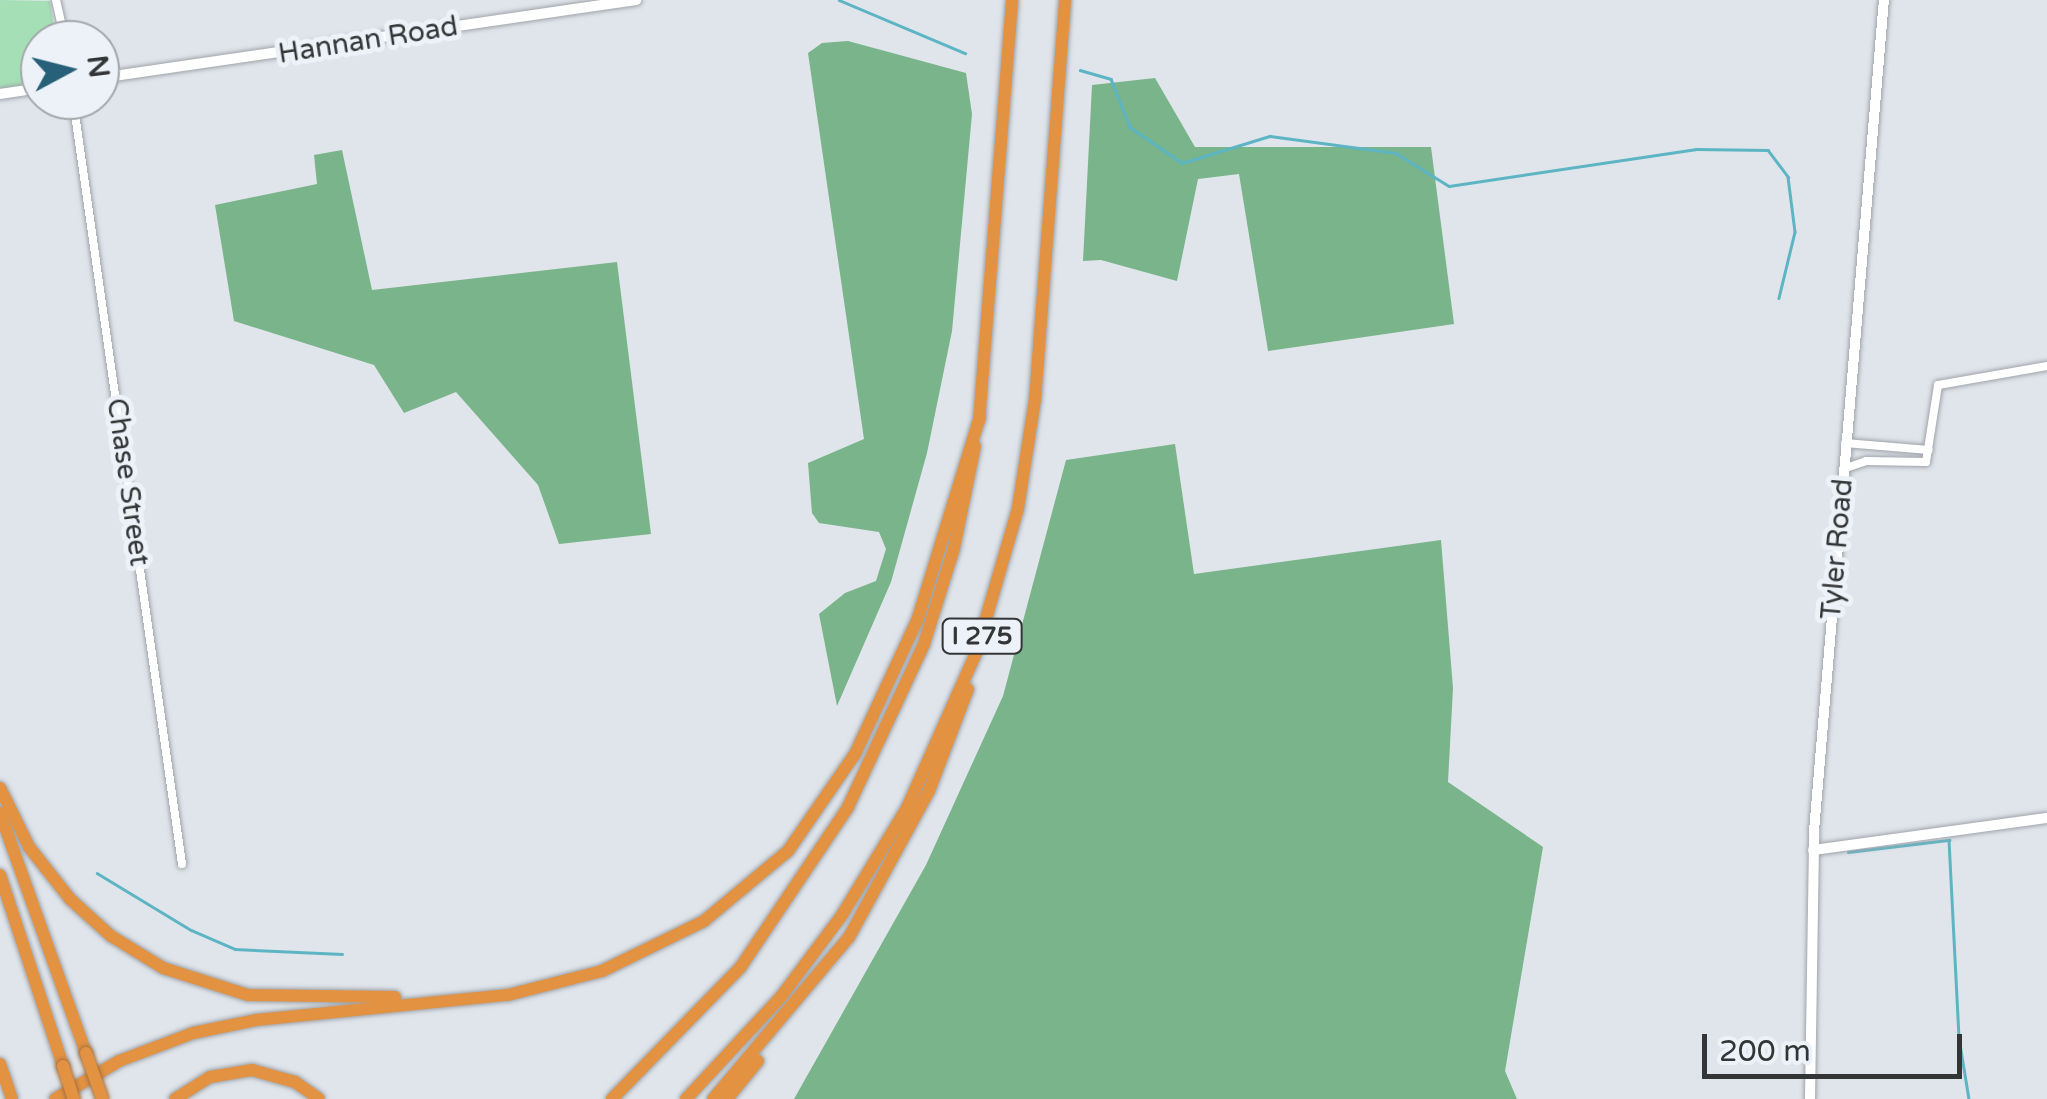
<!DOCTYPE html>
<style>
body{margin:0}
#map{position:relative;width:2047px;height:1099px;overflow:hidden;background:#e0e5eb;font-family:"Varela Round",sans-serif}
div>[style]{position:absolute}
.green>*{inset:0;background:#a5dfb5}
.forest>*{inset:0;background:#79b48a}
.stream>*{height:2.5px;margin:-1.25px;padding:0 1.25px;transform-origin:1.25px;border-radius:1.25px;background:#5db5c4}
.roads{filter:drop-shadow(0 0 2px #9fa4aa) drop-shadow(0 0 2px #9fa4aa)}
.street>*{height:8px;margin:-4px;padding:0 4px;transform-origin:4px;border-radius:4px;background:#fff}
.secondary>*{height:10px;margin:-5px;padding:0 5px;transform-origin:5px;border-radius:5px;background:#fff}
.highway>*{height:12px;margin:-6px;padding:0 6px;transform-origin:6px;border-radius:6px;background:#e39242}
.bridges{filter:drop-shadow(0 0 2px #a5713e) drop-shadow(0 0 2px #a5713e)}
.highway-bridge>*{height:12px;margin:-6px;padding:0 6px;transform-origin:6px;border-radius:6px;background:#e39242}
span{translate:-50% -50%;white-space:nowrap;text-align:center;line-height:1.15;-webkit-text-stroke:10px #edf2f8;paint-order:stroke}
.shield-label span{padding:2px 8px;background:#edf2f8;border:2px solid;border-radius:8px;-webkit-text-stroke-width:0}
.shield-label{font-size:25px;color:#333537;font-weight:700}
.street-label{font-size:28px;color:#333537}
.north{position:absolute;left:20px;top:20px;width:100px;height:100px;box-sizing:border-box;background:#edf2f8;border:2px solid #a3a6ab;border-radius:50%;rotate:83deg;font-size:28px;font-weight:700;line-height:40px;text-align:center;color:#333537}
.north::after{content:'';display:block;margin:auto;width:35px;height:45px;background:#266079;clip-path:polygon(50% 0,100% 100%,50% 72%,0 100%)}
.scale{position:absolute;left:1702px;top:1034px;width:260px;height:45px;box-sizing:border-box;border:5px solid #333537;border-top:0;padding-left:12px;font-size:30px;line-height:35px;white-space:nowrap;color:#333537;-webkit-text-stroke:8px #edf2f8;paint-order:stroke}
</style>
<div id="map">
<div class="green">
<div style="clip-path:polygon(0 0,50px 1px,56px 40px,40px 40px,40px 83px,0 89px)"></div>
</div>
<div class="forest">
<div style="clip-path:polygon(848px 41px,966px 73px,972px 114px,952px 331px,927px 453px,891px 582px,837px 706px,819px 614px,845px 593px,876px 581px,886px 549px,879px 532px,819px 523px,812px 513px,808px 463px,864px 439px,808px 53px,822px 43px)"></div>
<div style="clip-path:polygon(1155px 78px,1195px 147px,1431px 147px,1454px 324px,1268px 351px,1239px 174px,1198px 179px,1177px 281px,1101px 260px,1083px 261px,1092px 85px)"></div>
<div style="clip-path:polygon(342px 150px,372px 290px,617px 262px,651px 534px,559px 544px,538px 485px,456px 392px,404px 413px,374px 365px,234px 321px,215px 205px,317px 184px,314px 155px)"></div>
<div style="clip-path:polygon(1175px 444px,1194px 574px,1441px 540px,1453px 688px,1448px 782px,1543px 847px,1505px 1071px,1517px 1099px,794px 1099px,926px 865px,1003px 696px,1066px 460px)"></div>
</div>
<div class="stream">
<div style="left:839px;top:0;width:137px;rotate:22.8deg"></div>
<div style="left:1080px;top:70px;width:32px;rotate:16deg"></div>
<div style="left:1111px;top:79px;width:52px;rotate:68.4deg"></div>
<div style="left:1130px;top:127px;width:63px;rotate:34.7deg"></div>
<div style="left:1182px;top:163px;width:92px;rotate:-17.1deg"></div>
<div style="left:1270px;top:136px;width:127px;rotate:7.7deg"></div>
<div style="left:1396px;top:153px;width:62px;rotate:31.9deg"></div>
<div style="left:1449px;top:186px;width:250px;rotate:-8.5deg"></div>
<div style="left:1696px;top:149px;width:72px;rotate:0.8deg"></div>
<div style="left:1768px;top:150px;width:34px;rotate:53deg"></div>
<div style="left:1788px;top:177px;width:55px;rotate:82.7deg"></div>
<div style="left:1795px;top:232px;width:68px;rotate:103.6deg"></div>
<div style="left:1848px;top:852px;width:102px;rotate:-6.8deg"></div>
<div style="left:1949px;top:840px;width:198px;rotate:87.1deg"></div>
<div style="left:1959px;top:1038px;width:62px;rotate:80.7deg"></div>
<div style="left:97px;top:873px;width:110px;rotate:31.2deg"></div>
<div style="left:191px;top:930px;width:48px;rotate:23.4deg"></div>
<div style="left:235px;top:949px;width:107px;rotate:2.7deg"></div>
</div>
<div class="roads">
<div class="street">
<div style="left:56px;top:0;width:41px;rotate:77.3deg"></div>
<div style="left:73px;top:100px;width:772px;rotate:81.88deg"></div>
<div style="left:1845px;top:443px;width:84px;rotate:4.8deg"></div>
<div style="left:1843px;top:469px;width:24px;rotate:-19deg"></div>
<div style="left:1866px;top:461px;width:60px;rotate:1deg"></div>
<div style="left:1926px;top:462px;width:78px;rotate:-81.1deg"></div>
<div style="left:1938px;top:385px;width:111px;rotate:-9.9deg"></div>
</div>
<div class="secondary">
<div style="left:100px;top:78px;width:542px;rotate:-8.28deg"></div>
<div style="left:0;top:94px;width:40px;rotate:-8.5deg"></div>
<div style="left:1813px;top:850px;width:236px;rotate:-7.8deg"></div>
<div style="left:1810px;top:1099px;width:268px;rotate:-89.1deg"></div>
<div style="left:1814px;top:831px;width:834px;rotate:-85.19deg"></div>
</div>
<div class="highway">
<div style="left:979px;top:421px;width:422px;rotate:-85.5deg"></div>
<div style="left:0;top:788px;width:66px;rotate:63.8deg"></div>
<div style="left:29px;top:847px;width:66px;rotate:51.7deg"></div>
<div style="left:70px;top:899px;width:55px;rotate:42.1deg"></div>
<div style="left:111px;top:936px;width:61px;rotate:31.6deg"></div>
<div style="left:163px;top:968px;width:89px;rotate:17.6deg"></div>
<div style="left:248px;top:995px;width:147px;rotate:0.8deg"></div>
<div style="left:0;top:813px;width:255px;rotate:70.3deg"></div>
<div style="left:0;top:875px;width:201px;rotate:71.7deg"></div>
<div style="left:0;top:1064px;width:37px;rotate:71deg"></div>
<div style="left:55px;top:1099px;width:74px;rotate:-30.7deg"></div>
<div style="left:119px;top:1061px;width:79px;rotate:-20.7deg"></div>
<div style="left:193px;top:1033px;width:64px;rotate:-11.7deg"></div>
<div style="left:256px;top:1020px;width:253px;rotate:-5.7deg"></div>
<div style="left:508px;top:995px;width:97px;rotate:-14.3deg"></div>
<div style="left:602px;top:971px;width:114px;rotate:-26.1deg"></div>
<div style="left:704px;top:921px;width:109px;rotate:-39.8deg"></div>
<div style="left:788px;top:851px;width:118px;rotate:-55.4deg"></div>
<div style="left:855px;top:754px;width:150px;rotate:-65.1deg"></div>
<div style="left:918px;top:618px;width:211px;rotate:-72.9deg"></div>
<div style="left:175px;top:1099px;width:41px;rotate:-32.2deg"></div>
<div style="left:210px;top:1077px;width:43px;rotate:-9.5deg"></div>
<div style="left:252px;top:1070px;width:45px;rotate:15.6deg"></div>
<div style="left:295px;top:1082px;width:29px;rotate:35deg"></div>
<div style="left:612px;top:1099px;width:183px;rotate:-45.7deg"></div>
<div style="left:740px;top:968px;width:194px;rotate:-56.1deg"></div>
<div style="left:848px;top:807px;width:180px;rotate:-65deg"></div>
<div style="left:924px;top:644px;width:101px;rotate:-72.6deg"></div>
<div style="left:954px;top:548px;width:104px;rotate:-78.4deg"></div>
<div style="left:686px;top:1099px;width:138px;rotate:-47.1deg"></div>
<div style="left:780px;top:998px;width:104px;rotate:-53.2deg"></div>
<div style="left:842px;top:915px;width:125px;rotate:-58.7deg"></div>
<div style="left:907px;top:808px;width:170px;rotate:-66deg"></div>
<div style="left:976px;top:653px;width:151px;rotate:-73.8deg"></div>
<div style="left:1018px;top:508px;width:109px;rotate:-81.1deg"></div>
<div style="left:1035px;top:400px;width:401px;rotate:-85.7deg"></div>
<div style="left:713px;top:1099px;width:212px;rotate:-50deg"></div>
<div style="left:849px;top:937px;width:166px;rotate:-61.3deg"></div>
<div style="left:929px;top:791px;width:109px;rotate:-69.1deg"></div>
<div style="left:727px;top:1099px;width:49px;rotate:-50.8deg"></div>
</div>
</div>
<div class="bridges">
<div class="highway-bridge">
<div style="left:86px;top:1053px;width:48px;rotate:70.4deg"></div>
<div style="left:63px;top:1066px;width:35px;rotate:72deg"></div>
</div>
</div>
<div class="shield-label">
<span style="left:982px;top:636px">I 275</span>
</div>
<div class="street-label">
<span style="left:368px;top:40px;rotate:-9deg">Hannan Road</span>
<span style="left:128px;top:482px;rotate:82deg">Chase Street</span>
<span style="left:1837px;top:549px;rotate:-85deg">Tyler Road</span>
</div>
<div class="north">N</div>
<div class="scale">200 m</div>
</div>
